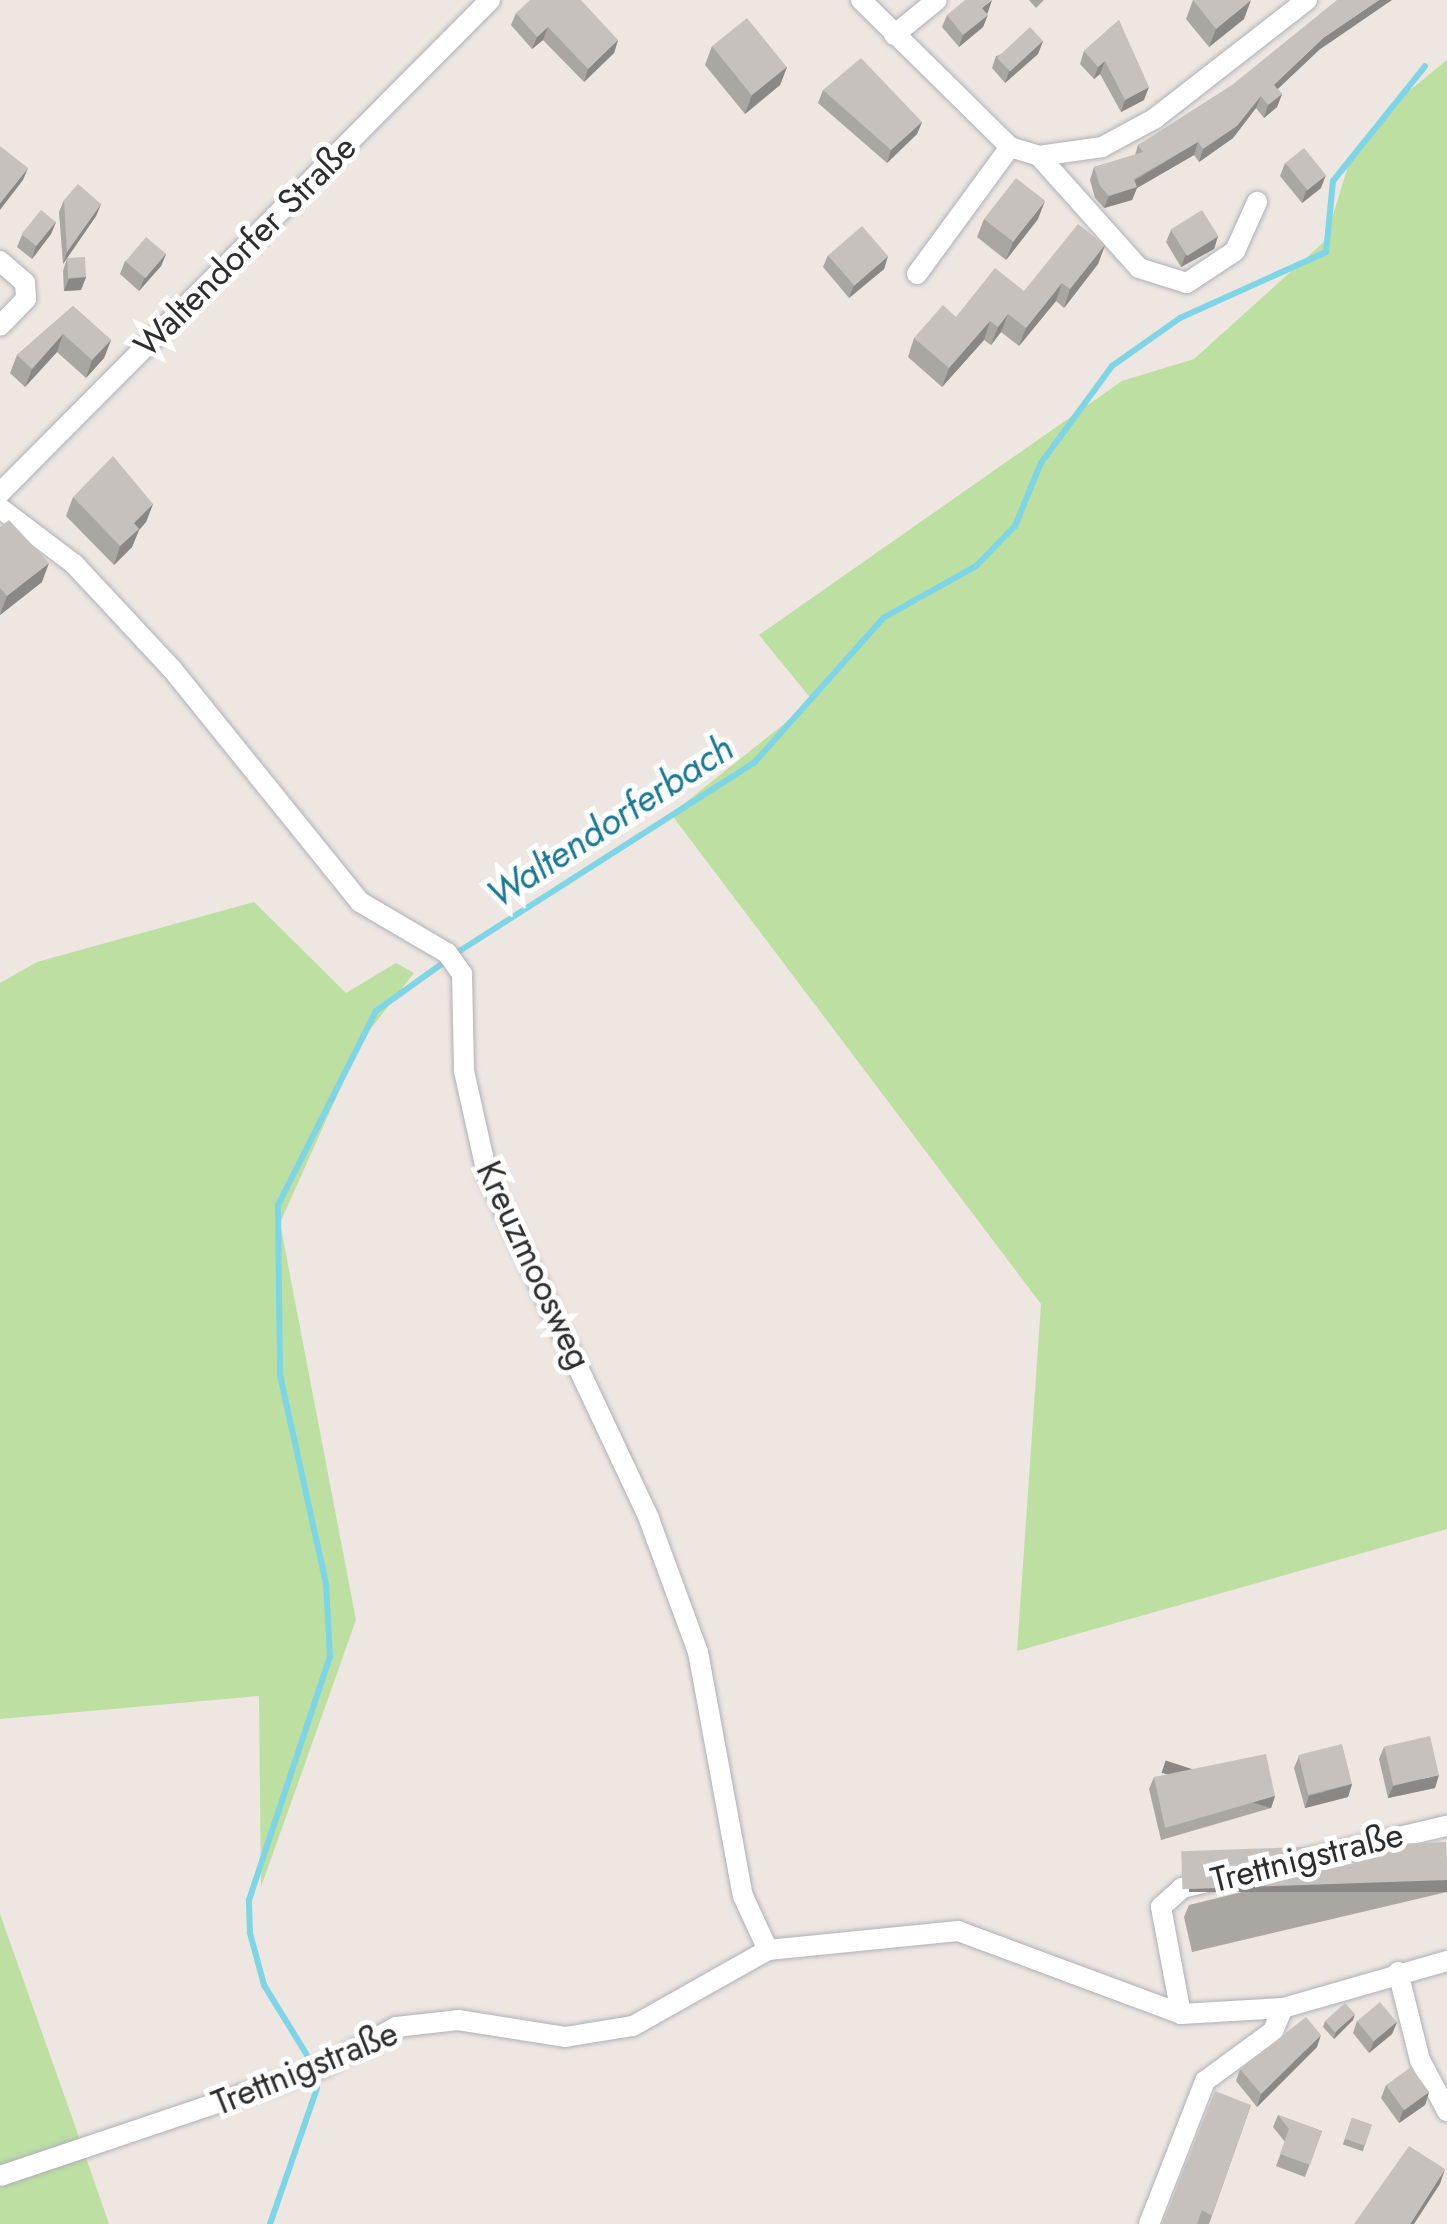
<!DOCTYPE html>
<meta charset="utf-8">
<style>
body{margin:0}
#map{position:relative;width:1447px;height:2224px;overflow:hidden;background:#ede6e1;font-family:Jost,sans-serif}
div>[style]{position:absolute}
.green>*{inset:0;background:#bddfa2}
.stream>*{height:6px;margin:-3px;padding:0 3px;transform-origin:3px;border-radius:3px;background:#7dd5e6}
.roads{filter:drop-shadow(0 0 2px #adb0b8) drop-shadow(0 0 2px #adb0b8)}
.minor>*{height:20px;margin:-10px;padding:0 10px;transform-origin:10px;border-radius:10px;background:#fff}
.wall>*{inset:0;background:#aaa6a2;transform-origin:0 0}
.shaded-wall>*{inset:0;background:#8b8784;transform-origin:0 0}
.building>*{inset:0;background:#c6c1bc;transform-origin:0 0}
span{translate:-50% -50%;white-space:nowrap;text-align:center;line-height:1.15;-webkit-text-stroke:10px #fff;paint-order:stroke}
.street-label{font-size:35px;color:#2d2d2d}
.water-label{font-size:38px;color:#197895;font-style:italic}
</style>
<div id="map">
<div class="green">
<div style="clip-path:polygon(1447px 60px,1447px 1529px,1017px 1651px,1041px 1304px,671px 814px,813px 701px,759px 635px,1122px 381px,1194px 359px,1325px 241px,1349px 163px,1388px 108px)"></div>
<div style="clip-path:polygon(254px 902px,346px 993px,396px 963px,414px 973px,362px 1040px,280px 1223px,356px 1620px,261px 1887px,259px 1696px,0 1719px,0 983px,37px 962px)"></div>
<div style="clip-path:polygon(0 1914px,74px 2123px,109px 2224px,0 2224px)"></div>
</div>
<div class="stream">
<div style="left:458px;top:952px;width:351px;rotate:-32.6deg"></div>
<div style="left:754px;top:763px;width:194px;rotate:-48.3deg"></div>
<div style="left:883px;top:618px;width:107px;rotate:-29.2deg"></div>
<div style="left:976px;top:566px;width:56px;rotate:-45.7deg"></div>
<div style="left:1015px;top:526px;width:68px;rotate:-67.6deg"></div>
<div style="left:1041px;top:463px;width:120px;rotate:-53.8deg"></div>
<div style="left:1112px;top:366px;width:83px;rotate:-35.2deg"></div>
<div style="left:1180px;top:318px;width:160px;rotate:-24.3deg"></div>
<div style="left:1326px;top:252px;width:71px;rotate:-84.4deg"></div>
<div style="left:1333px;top:181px;width:147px;rotate:-51.3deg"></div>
<div style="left:307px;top:2055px;width:82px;rotate:-121.6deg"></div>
<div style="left:264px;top:1985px;width:54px;rotate:-105.1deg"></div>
<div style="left:250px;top:1933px;width:33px;rotate:-92deg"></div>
<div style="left:249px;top:1900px;width:256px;rotate:-71.6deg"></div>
<div style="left:330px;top:1657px;width:73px;rotate:-93.1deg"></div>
<div style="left:326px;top:1584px;width:215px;rotate:-102.4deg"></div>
<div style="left:280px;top:1374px;width:169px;rotate:-90.7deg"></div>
<div style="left:278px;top:1205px;width:217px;rotate:-63.2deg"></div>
<div style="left:376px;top:1011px;width:82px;rotate:-35.6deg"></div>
<div style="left:270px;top:2224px;width:144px;rotate:-70.9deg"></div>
</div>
<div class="roads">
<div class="minor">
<div style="left:861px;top:0;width:209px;rotate:44.6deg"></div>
<div style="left:1010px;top:147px;width:30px;rotate:17deg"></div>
<div style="left:1039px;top:156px;width:64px;rotate:-8.1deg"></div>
<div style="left:1102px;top:147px;width:59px;rotate:-28.3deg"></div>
<div style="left:1154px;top:119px;width:194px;rotate:-37.9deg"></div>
<div style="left:894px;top:35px;width:55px;rotate:-39.1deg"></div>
<div style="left:1039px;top:156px;width:150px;rotate:48.2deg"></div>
<div style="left:1139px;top:268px;width:50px;rotate:17.4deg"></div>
<div style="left:1187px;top:283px;width:58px;rotate:-33.7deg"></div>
<div style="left:1235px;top:251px;width:54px;rotate:-65.8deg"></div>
<div style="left:0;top:261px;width:33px;rotate:41deg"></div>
<div style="left:25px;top:283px;width:16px;rotate:86deg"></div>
<div style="left:26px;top:299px;width:37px;rotate:134deg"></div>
<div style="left:917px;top:274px;width:157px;rotate:-53.8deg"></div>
<div style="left:0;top:493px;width:695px;rotate:-45.17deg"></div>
<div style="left:0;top:508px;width:93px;rotate:37.1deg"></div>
<div style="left:74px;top:564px;width:144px;rotate:47deg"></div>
<div style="left:172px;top:669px;width:299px;rotate:51.1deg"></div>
<div style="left:360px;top:902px;width:101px;rotate:30.4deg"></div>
<div style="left:447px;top:953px;width:26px;rotate:54deg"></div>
<div style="left:462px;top:974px;width:97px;rotate:88.8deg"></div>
<div style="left:464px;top:1071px;width:106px;rotate:77.4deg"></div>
<div style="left:487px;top:1174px;width:381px;rotate:64.8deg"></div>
<div style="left:649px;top:1519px;width:142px;rotate:69.8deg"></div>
<div style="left:698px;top:1652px;width:248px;rotate:79.6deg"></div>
<div style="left:743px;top:1896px;width:60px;rotate:65.2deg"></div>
<div style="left:1398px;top:1972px;width:91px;rotate:76deg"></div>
<div style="left:1420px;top:2060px;width:58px;rotate:62.1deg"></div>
<div style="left:1181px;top:2014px;width:109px;rotate:-100.6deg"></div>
<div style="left:1161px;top:1907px;width:28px;rotate:-42deg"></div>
<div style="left:1182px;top:1888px;width:272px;rotate:-13.2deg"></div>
<div style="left:0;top:2176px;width:339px;rotate:-18.6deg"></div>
<div style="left:321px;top:2068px;width:85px;rotate:-28.7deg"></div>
<div style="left:396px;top:2027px;width:62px;rotate:-6.4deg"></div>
<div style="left:458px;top:2020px;width:108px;rotate:9deg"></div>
<div style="left:565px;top:2037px;width:69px;rotate:-9.2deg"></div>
<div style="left:633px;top:2026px;width:155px;rotate:-29.4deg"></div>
<div style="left:768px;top:1950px;width:191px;rotate:-5.7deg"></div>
<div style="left:958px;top:1931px;width:238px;rotate:20.4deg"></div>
<div style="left:1181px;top:2014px;width:102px;rotate:-3.4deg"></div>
<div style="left:1283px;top:2008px;width:171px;rotate:-16deg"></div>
<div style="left:1149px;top:2224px;width:154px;rotate:-68.6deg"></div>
<div style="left:1205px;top:2081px;width:84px;rotate:-36.3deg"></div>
<div style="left:1273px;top:2031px;width:25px;rotate:-67deg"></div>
</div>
</div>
<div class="wall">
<div style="clip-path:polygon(1029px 0,1044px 0,1036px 8px)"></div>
<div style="clip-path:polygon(1193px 0,1244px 19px,1209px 47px,1186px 19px)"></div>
<div style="clip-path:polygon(988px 12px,983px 27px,959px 47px,942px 27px,947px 15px)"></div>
<div style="clip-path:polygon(516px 13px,618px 40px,614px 53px,584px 82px,543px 40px,532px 49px,511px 25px)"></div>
<div style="clip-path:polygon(1119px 20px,1144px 100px,1121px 112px,1100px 74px,1094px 79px,1080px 64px,1084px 51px)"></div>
<div style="clip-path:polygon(1043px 41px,1038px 54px,1005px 83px,992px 68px,996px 56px)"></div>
<div style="clip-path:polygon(712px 46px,787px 67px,780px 85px,745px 114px,705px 65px)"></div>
<div style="clip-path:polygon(1319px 50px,1278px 89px,1282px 94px,1277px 107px,1264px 118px,1256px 108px,1233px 138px,1199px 162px,1194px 155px,1137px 188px,1132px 200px,1104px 208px,1095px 198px,1090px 180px,1094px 167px,1135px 155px,1138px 145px)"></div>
<div style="clip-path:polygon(823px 90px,922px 122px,917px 134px,887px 163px,818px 103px)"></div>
<div style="clip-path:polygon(1285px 163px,1321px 188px,1302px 203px,1280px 176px)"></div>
<div style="clip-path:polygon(64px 200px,101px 204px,96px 216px,63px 264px,59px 212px)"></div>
<div style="clip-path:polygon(984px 219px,1038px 219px,1006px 260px,977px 237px)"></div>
<div style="clip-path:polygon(56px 222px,51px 234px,32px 259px,17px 247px,22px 235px)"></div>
<div style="clip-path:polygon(1171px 230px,1218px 236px,1214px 249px,1181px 267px,1166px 242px)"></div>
<div style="clip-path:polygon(1105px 245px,1098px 264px,1064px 308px,1056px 301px,1019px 346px,1001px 332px,991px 345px,984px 340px,942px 387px,908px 357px,914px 338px,956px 317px,1024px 291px)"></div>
<div style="clip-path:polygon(166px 254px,161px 266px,139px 291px,120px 274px,125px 261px)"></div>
<div style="clip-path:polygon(828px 255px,888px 256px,884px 269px,849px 298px,823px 267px)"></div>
<div style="clip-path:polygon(67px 258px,86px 277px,81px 290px,64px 291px,63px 271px)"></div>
<div style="clip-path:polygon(73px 306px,111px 340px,104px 358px,86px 378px,57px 352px,25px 387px,10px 373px,17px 355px)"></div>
<div style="clip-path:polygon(73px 497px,153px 504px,146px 522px,139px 530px,132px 547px,114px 565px,66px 516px)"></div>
<div style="clip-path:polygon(0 527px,42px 582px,0 615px)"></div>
<div style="clip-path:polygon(1384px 1747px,1435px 1788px,1388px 1798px,1379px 1759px)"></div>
<div style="clip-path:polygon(1299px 1756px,1352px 1784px,1348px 1797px,1305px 1808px,1294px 1768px)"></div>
<div style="clip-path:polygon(1154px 1777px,1275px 1796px,1271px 1808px,1161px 1840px,1149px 1789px)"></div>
<div style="clip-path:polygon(1446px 1842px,1447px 1892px,1192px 1952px,1184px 1917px,1189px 1905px)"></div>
<div style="clip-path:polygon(1353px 2020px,1334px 2039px,1323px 2027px,1325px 2021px)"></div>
<div style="clip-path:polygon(1357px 2021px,1397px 2022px,1392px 2034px,1369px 2053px,1353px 2033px)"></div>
<div style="clip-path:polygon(1317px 2047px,1257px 2107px,1236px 2081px,1240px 2069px)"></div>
<div style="clip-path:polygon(1386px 2085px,1429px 2092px,1425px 2105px,1399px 2123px,1381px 2098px)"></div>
<div style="clip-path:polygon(1251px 2105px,1209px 2224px,1162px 2224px)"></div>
<div style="clip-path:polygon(1278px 2115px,1322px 2131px,1305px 2177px,1276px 2166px,1285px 2142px,1273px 2127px)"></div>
<div style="left:1352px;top:2118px;width:21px;height:28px;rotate:19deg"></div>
</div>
<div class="shaded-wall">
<div style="clip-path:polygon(992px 0,988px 12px,977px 20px,982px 8px)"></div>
<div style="clip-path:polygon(1251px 0,1244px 19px,1209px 47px,1216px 29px)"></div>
<div style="clip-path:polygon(1379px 0,1392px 0,1319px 50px,1269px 97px,1274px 85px,1323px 38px)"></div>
<div style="clip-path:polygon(988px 15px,983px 27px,959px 47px,963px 35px)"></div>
<div style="clip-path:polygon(548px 27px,543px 40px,532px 49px,537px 37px)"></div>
<div style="clip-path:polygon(618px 40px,614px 53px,584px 82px,588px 69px)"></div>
<div style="clip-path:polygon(1043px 41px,1038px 54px,1005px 83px,1009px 71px)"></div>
<div style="clip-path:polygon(1105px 61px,1100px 74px,1094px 79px,1098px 67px)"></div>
<div style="clip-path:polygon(787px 67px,780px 85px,745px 114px,752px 95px)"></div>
<div style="clip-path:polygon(1149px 87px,1144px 100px,1121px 112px,1125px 100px)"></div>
<div style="clip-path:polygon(1282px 94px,1277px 107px,1264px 118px,1268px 105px)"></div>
<div style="clip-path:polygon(1261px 96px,1256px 108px,1233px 138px,1199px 162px,1203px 149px)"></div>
<div style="clip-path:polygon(922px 122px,917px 134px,887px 163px,891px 150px)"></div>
<div style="clip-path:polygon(1198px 142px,1194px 155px,1137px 188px,1132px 200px,1104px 208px,1109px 196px)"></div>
<div style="clip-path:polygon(28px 168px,23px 180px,0 210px,0 203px)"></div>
<div style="clip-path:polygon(1326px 175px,1321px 188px,1302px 203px,1306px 191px)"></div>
<div style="clip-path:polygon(1045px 201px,1038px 219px,1006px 260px,1013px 242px)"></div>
<div style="clip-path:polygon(101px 204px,96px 216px,63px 264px,67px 252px)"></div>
<div style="clip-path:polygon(56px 222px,51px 234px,32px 259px,36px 246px)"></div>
<div style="clip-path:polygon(1218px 236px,1214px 249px,1181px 267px,1186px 254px)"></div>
<div style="clip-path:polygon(1105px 245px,1098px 264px,1064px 308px,1070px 289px)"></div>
<div style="clip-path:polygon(166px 254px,161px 266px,139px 291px,144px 279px)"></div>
<div style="clip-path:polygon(888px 256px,884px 269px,849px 298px,854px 285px)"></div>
<div style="clip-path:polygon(86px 277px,81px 290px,64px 291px,69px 279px)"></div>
<div style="clip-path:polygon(1062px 283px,1056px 301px,1019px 346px,1026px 328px)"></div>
<div style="clip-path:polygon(1008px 314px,1001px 332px,991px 345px,998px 327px)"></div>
<div style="clip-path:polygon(990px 321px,984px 340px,942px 387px,949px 368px)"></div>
<div style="clip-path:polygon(63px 334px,57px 352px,25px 387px,32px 369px)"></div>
<div style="clip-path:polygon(111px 340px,104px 358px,86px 378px,92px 360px)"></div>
<div style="clip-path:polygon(153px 504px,146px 522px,139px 530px,132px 547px,114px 565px,120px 546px,134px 523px)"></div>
<div style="clip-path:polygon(49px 563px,42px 582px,0 615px,7px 596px)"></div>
<div style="clip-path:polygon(1439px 1775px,1435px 1788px,1388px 1798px,1393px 1786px)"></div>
<div style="clip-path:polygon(1352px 1784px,1348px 1797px,1305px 1808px,1309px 1796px)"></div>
<div style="left:1275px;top:1796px;width:13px;height:115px;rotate:108deg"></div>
<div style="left:1447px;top:1880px;width:12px;height:258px;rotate:90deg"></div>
<div style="clip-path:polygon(1355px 2014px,1353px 2020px,1334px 2039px,1336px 2032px)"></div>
<div style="clip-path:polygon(1397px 2022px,1392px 2034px,1369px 2053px,1374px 2041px)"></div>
<div style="clip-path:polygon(1321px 2035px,1317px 2047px,1257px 2107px,1261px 2094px)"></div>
<div style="clip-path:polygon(1429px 2092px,1425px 2105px,1399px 2123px,1403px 2110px)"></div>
<div style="clip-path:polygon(1445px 2169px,1440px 2184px,1414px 2224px,1410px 2224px)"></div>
</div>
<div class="building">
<div style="clip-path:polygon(530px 0,581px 0,618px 40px,588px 69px,548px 27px,537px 37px,516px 13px)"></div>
<div style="clip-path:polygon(965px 0,991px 0,982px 8px,988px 15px,963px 35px,947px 15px)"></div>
<div style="clip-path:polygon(1193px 0,1251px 0,1216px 29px)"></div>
<div style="clip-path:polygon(1337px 0,1379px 0,1323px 38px,1274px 85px,1282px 94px,1268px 105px,1261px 96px,1237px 126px,1203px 149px,1198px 142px,1134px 179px,1137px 187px,1109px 196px,1100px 186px,1094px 167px,1143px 152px,1138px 145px,1232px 85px)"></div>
<div style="left:747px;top:18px;width:63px;height:45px;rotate:51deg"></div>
<div style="clip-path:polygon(1119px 20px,1149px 87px,1125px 100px,1105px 61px,1098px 67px,1084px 51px)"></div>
<div style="left:1030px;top:27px;width:19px;height:45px;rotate:47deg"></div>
<div style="clip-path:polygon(861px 58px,922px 122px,891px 150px,823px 90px)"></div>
<div style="clip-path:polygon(0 146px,28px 168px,0 203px)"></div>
<div style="left:1304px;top:148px;width:35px;height:24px;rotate:51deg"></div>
<div style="left:1016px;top:178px;width:37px;height:52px;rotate:38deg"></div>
<div style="clip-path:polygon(78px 184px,101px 204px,67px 252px,64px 200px)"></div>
<div style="left:41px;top:210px;width:19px;height:31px;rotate:39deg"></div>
<div style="left:1202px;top:210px;width:31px;height:37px;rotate:58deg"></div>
<div style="clip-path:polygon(1078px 224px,1105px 245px,1070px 289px,1062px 283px,1026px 328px,1008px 314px,998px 327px,990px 321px,949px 368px,914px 338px,943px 305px,956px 317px,995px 268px,1024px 291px)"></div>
<div style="left:862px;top:226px;width:40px;height:45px;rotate:49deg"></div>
<div style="left:146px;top:237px;width:26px;height:32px;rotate:40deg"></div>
<div style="left:85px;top:257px;width:20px;height:18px;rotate:87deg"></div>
<div style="clip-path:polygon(73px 306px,111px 340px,92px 360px,63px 334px,32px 369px,17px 355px)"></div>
<div style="clip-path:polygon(113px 456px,153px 504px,134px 523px,139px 529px,120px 546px,73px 497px)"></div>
<div style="clip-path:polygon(9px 520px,49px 563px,7px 596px,0 588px,0 527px)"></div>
<div style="left:1430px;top:1736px;width:40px;height:47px;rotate:77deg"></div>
<div style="left:1342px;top:1744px;width:41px;height:45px;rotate:76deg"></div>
<div style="clip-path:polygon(1266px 1754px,1275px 1796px,1165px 1828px,1154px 1777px)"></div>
<div style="left:1446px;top:1842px;width:38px;height:265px;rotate:88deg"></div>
<div style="left:1380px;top:2002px;width:26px;height:30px;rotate:50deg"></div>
<div style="left:1345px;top:2003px;width:15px;height:27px;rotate:48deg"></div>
<div style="clip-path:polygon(1306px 2017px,1321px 2035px,1261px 2094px,1240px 2069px)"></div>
<div style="left:1411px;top:2067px;width:31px;height:31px;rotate:54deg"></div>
<div style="clip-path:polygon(1215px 2091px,1251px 2105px,1212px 2216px,1202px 2210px,1197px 2224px,1162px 2224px)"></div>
<div style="clip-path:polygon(1278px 2115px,1322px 2131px,1310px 2165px,1280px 2154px,1289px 2129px)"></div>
<div style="left:1352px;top:2118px;width:21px;height:22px;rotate:19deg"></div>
<div style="clip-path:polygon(1409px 2146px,1445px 2169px,1410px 2224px,1354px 2224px)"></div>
</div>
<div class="street-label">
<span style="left:245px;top:246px;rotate:-45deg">Waltendorfer Straße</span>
<span style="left:534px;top:1265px;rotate:65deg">Kreuzmoosweg</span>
<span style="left:1307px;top:1857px;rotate:-14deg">Trettnigstraße</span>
<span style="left:305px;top:2068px;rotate:-22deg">Trettnigstraße</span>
</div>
<div class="water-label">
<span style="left:610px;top:821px;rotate:-33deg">Waltendorferbach</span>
</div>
</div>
